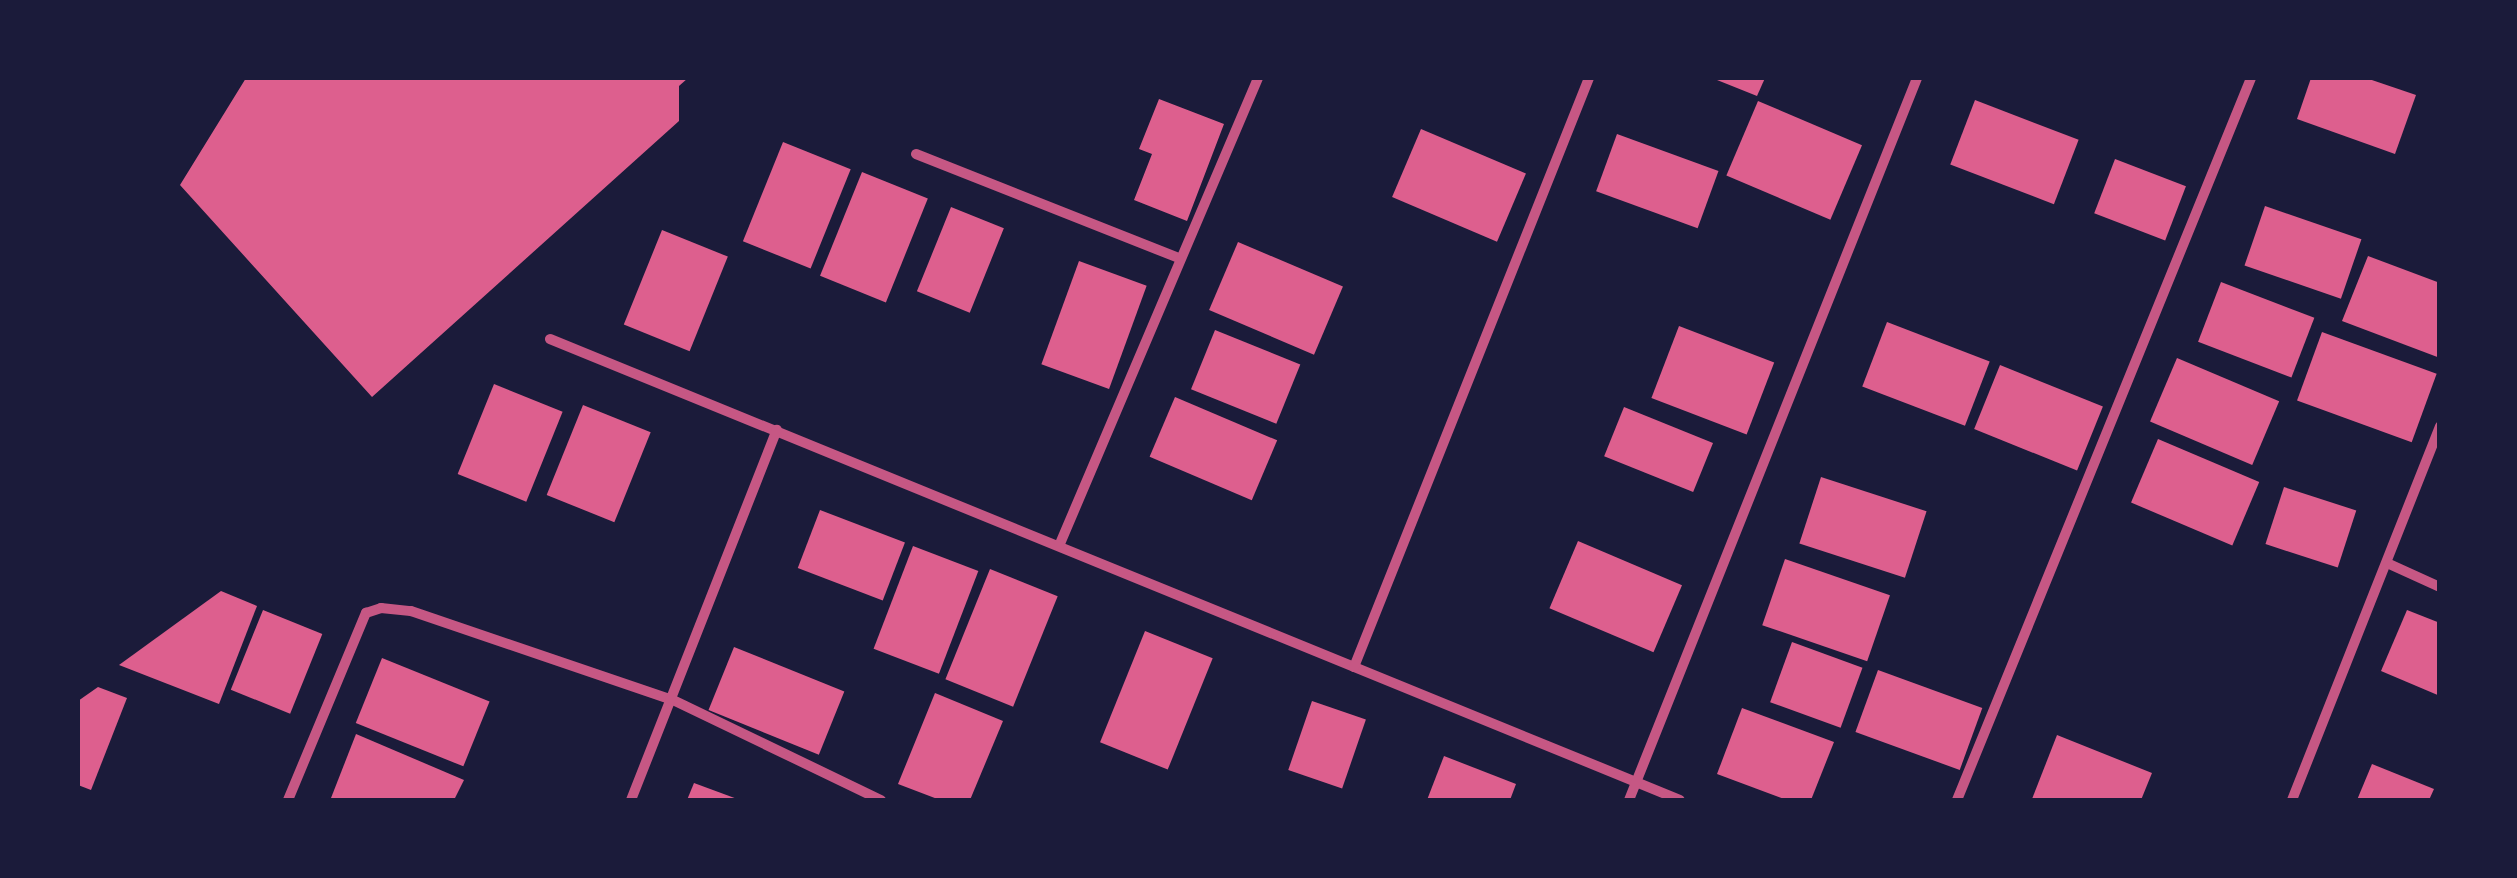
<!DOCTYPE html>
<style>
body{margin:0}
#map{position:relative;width:2517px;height:878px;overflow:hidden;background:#1b1b3a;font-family:Inter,sans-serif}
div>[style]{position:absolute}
.building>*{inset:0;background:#dd5f8e;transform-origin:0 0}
.minor>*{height:10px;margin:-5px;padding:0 5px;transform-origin:5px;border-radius:5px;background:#c65784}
span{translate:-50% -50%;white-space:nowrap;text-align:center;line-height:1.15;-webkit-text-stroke:10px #1b1b3a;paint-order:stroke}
.frame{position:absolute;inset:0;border:80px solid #1b1b3a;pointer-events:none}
</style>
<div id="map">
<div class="building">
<div style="clip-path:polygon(246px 78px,688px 78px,679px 86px,679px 121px,372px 397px,180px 185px)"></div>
<div style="clip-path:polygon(1712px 78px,1765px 78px,1757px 96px)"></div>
<div style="clip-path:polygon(2311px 78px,2366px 78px,2416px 95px,2395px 154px,2297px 119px)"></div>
<div style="clip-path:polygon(1159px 99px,1224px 124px,1187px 221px,1134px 200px,1152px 154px,1139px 149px)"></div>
<div style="left:1975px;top:100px;width:111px;height:69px;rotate:21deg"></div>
<div style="left:1758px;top:101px;width:113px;height:81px;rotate:23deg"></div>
<div style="left:1421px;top:129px;width:114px;height:74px;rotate:23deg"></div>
<div style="left:1617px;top:134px;width:108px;height:61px;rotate:20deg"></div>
<div style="left:783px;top:142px;width:73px;height:107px;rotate:22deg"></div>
<div style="left:2115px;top:159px;width:76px;height:58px;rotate:21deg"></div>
<div style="left:862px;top:172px;width:71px;height:112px;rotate:22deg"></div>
<div style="left:2265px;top:206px;width:102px;height:63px;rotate:19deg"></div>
<div style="left:951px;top:207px;width:57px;height:91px;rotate:22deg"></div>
<div style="left:662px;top:230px;width:71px;height:102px;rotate:22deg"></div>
<div style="left:1238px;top:242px;width:114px;height:74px;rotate:23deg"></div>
<div style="clip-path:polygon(2368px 256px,2440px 283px,2440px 358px,2342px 321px)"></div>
<div style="left:1079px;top:261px;width:72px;height:110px;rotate:20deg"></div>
<div style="left:2221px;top:282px;width:100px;height:64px;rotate:21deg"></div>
<div style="left:1887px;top:322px;width:110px;height:69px;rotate:21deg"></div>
<div style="left:1679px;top:326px;width:102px;height:77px;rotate:21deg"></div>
<div style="left:1215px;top:330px;width:92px;height:64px;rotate:22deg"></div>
<div style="left:2322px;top:332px;width:122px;height:73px;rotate:20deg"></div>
<div style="left:2177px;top:358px;width:111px;height:69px;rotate:23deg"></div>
<div style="left:2000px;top:365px;width:111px;height:69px;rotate:22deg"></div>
<div style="left:494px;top:384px;width:74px;height:97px;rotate:22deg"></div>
<div style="left:1175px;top:397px;width:111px;height:65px;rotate:23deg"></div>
<div style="left:583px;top:405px;width:73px;height:97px;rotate:22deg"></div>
<div style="left:1624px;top:407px;width:96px;height:53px;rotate:22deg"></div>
<div style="left:2158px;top:439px;width:110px;height:69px;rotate:23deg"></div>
<div style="left:1821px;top:477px;width:111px;height:70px;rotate:18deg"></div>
<div style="left:2284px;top:487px;width:76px;height:60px;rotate:18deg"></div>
<div style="left:820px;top:510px;width:91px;height:62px;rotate:21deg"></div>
<div style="left:1578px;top:541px;width:113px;height:73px;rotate:23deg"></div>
<div style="left:913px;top:546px;width:70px;height:110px;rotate:21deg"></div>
<div style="left:1785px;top:559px;width:111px;height:70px;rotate:19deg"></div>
<div style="left:990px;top:569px;width:73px;height:119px;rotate:22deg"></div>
<div style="clip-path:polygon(221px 591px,257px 606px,219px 704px,119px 665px)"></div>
<div style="left:263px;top:610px;width:64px;height:86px;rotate:22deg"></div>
<div style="clip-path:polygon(2407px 610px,2440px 623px,2440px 696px,2381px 671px)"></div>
<div style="left:1145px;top:631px;width:73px;height:120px;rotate:22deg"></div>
<div style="left:1792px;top:642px;width:75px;height:64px;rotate:20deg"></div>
<div style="left:734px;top:647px;width:119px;height:68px;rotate:22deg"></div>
<div style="left:382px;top:658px;width:116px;height:70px;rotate:22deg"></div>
<div style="left:1878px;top:670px;width:111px;height:66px;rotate:20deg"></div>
<div style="clip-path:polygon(98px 687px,127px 698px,91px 790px,78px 785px,78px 701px)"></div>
<div style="clip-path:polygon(935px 693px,1003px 721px,970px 800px,940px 800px,898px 784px)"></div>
<div style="left:1312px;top:701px;width:57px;height:73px;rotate:19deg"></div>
<div style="clip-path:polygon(1742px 708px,1834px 742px,1811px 800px,1787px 800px,1717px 774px)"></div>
<div style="clip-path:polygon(356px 734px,464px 780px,454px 800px,331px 798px)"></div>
<div style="clip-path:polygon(2057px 735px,2152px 773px,2141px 800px,2032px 799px)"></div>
<div style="clip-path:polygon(1444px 756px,1516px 784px,1510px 800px,1427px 800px)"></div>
<div style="clip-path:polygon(2372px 764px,2434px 789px,2429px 800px,2357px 800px)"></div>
<div style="clip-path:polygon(694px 783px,740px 800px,687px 800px)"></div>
</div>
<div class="minor">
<div style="left:916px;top:154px;width:283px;rotate:21.6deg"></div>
<div style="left:550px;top:339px;width:1220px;rotate:22.19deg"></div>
<div style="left:1059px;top:546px;width:509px;rotate:-66.96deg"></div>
<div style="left:2387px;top:563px;width:58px;rotate:24.4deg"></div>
<div style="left:1354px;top:667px;width:634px;rotate:-68.25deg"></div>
<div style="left:288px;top:800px;width:203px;rotate:-67.4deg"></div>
<div style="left:366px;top:613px;width:16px;rotate:-18deg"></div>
<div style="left:381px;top:608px;width:30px;rotate:6deg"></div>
<div style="left:411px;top:611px;width:277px;rotate:18.8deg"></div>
<div style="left:673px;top:700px;width:231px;rotate:25.7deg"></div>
<div style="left:631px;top:800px;width:398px;rotate:-68.5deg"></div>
<div style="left:1629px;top:800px;width:777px;rotate:-68.25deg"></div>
<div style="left:1957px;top:800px;width:780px;rotate:-67.84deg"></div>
<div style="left:2292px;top:800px;width:402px;rotate:-68.4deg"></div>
</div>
<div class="frame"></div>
</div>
